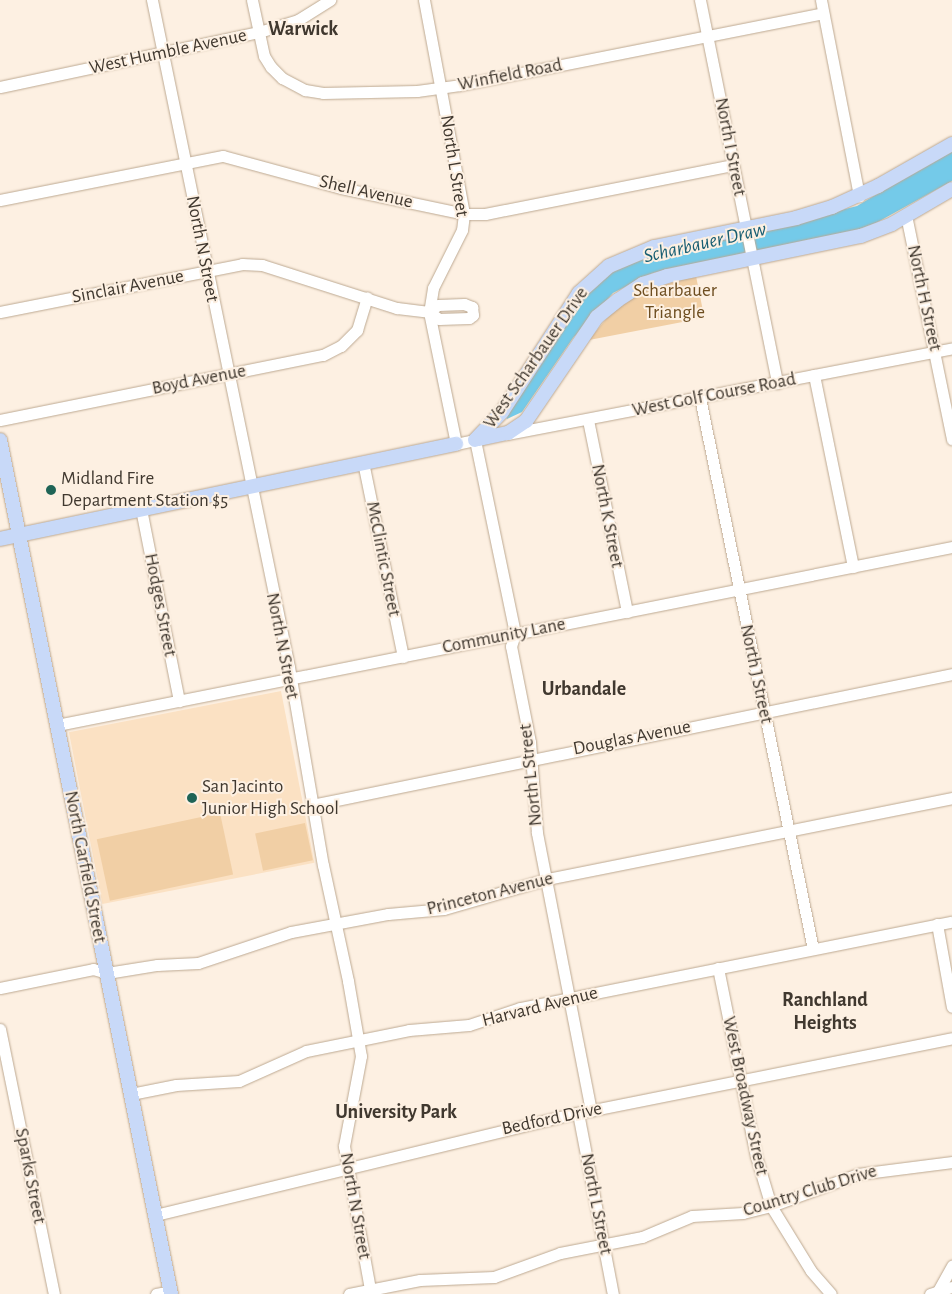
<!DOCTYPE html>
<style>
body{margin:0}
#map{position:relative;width:952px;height:1294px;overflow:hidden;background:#fdf0e2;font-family:"Alegreya Sans",sans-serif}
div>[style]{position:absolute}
.built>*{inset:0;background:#fbe1c3;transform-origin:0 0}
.green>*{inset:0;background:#f1cfa5;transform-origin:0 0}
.water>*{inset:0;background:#74cae9}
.roads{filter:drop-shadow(0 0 1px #bda992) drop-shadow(0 0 1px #bda992)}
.minor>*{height:11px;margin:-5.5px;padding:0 5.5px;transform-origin:5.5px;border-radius:5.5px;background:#fff}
.major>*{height:14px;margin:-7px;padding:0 7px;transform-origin:7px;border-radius:7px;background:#c8d9f8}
.dots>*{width:14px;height:14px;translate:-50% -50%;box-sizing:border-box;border:2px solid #fdf0e2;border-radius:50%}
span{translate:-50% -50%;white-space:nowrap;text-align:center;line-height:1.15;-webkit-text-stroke:4px #fdf0e2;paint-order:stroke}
.street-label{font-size:19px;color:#40382f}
.park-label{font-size:19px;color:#6d4d20}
.poi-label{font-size:19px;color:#40382f}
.left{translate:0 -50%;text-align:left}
.neighbourhood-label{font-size:20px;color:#40382f;font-weight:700}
.water-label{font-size:20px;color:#185e73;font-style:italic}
</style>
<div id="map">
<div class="built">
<div style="left:281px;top:691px;width:175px;height:216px;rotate:79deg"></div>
</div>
<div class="green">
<div style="clip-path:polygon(696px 276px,703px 311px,698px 319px,589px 340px,611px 313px,639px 292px)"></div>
<div style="left:220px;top:813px;width:63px;height:126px;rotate:78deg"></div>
<div style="left:305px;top:823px;width:38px;height:51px;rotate:78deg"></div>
</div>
<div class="water">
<div style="clip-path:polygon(952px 149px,952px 181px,876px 223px,838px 237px,653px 273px,613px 293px,573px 338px,522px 412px,507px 419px,504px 415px,580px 301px,612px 272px,644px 255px,736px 236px,756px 236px,758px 231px,857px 206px)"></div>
</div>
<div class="roads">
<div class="minor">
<div style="left:152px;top:0;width:681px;rotate:78.39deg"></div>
<div style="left:289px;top:667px;width:201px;rotate:80.3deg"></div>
<div style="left:323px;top:865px;width:119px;rotate:77.8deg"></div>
<div style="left:348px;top:981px;width:76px;rotate:80.2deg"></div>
<div style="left:361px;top:1056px;width:92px;rotate:100.7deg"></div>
<div style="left:344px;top:1146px;width:150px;rotate:79.7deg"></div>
<div style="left:252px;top:0;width:57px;rotate:77.9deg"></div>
<div style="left:264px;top:56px;width:13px;rotate:58deg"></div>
<div style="left:271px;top:67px;width:16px;rotate:45deg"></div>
<div style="left:282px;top:78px;width:26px;rotate:28deg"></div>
<div style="left:305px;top:90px;width:18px;rotate:9deg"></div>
<div style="left:323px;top:93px;width:94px;rotate:-1.2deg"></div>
<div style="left:417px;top:91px;width:43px;rotate:-7.9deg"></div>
<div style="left:460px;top:85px;width:370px;rotate:-11.2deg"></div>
<div style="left:424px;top:0;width:218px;rotate:79.4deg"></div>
<div style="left:464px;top:214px;width:16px;rotate:97deg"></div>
<div style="left:462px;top:230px;width:65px;rotate:116.6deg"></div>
<div style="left:433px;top:288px;width:24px;rotate:99deg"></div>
<div style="left:429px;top:312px;width:135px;rotate:78.4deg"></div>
<div style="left:456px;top:444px;width:29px;rotate:-12deg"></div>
<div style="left:700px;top:0;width:391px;rotate:78.6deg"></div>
<div style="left:821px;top:0;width:200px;rotate:79deg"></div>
<div style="left:0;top:87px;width:265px;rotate:-12deg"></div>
<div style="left:259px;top:32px;width:41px;rotate:-17.1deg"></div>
<div style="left:298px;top:20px;width:38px;rotate:-32deg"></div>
<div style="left:0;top:200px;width:227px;rotate:-11.2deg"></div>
<div style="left:223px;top:156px;width:122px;rotate:15.2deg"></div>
<div style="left:341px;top:188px;width:126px;rotate:11.9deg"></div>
<div style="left:464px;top:214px;width:21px"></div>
<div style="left:485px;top:214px;width:253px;rotate:-11.2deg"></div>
<div style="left:906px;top:215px;width:229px;rotate:78.4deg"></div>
<div style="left:464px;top:304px;width:9px;rotate:21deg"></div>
<div style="left:472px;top:307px;width:8px;rotate:83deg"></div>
<div style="left:473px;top:315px;width:5px;rotate:143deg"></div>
<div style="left:469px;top:318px;width:30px;rotate:178deg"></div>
<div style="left:439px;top:319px;width:12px;rotate:-145deg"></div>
<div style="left:429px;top:312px;width:11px;rotate:-38deg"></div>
<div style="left:438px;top:305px;width:26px;rotate:-2deg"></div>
<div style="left:0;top:312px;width:247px;rotate:-11.2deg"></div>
<div style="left:242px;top:264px;width:20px;rotate:3deg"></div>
<div style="left:262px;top:265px;width:142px;rotate:17.7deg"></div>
<div style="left:397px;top:308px;width:32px;rotate:7deg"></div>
<div style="left:814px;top:375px;width:196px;rotate:78.5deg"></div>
<div style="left:700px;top:398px;width:562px;rotate:78.41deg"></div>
<div style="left:0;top:420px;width:329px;rotate:-11.4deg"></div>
<div style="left:323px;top:355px;width:20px;rotate:-27deg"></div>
<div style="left:341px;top:346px;width:23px;rotate:-45deg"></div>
<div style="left:357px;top:330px;width:34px;rotate:-73deg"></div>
<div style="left:588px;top:420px;width:196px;rotate:78.5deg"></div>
<div style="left:507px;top:434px;width:453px;rotate:-10.9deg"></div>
<div style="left:475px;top:440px;width:198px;rotate:78.3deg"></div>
<div style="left:515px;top:634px;width:13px;rotate:108deg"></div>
<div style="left:511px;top:646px;width:98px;rotate:78.8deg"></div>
<div style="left:530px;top:742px;width:91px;rotate:85.6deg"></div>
<div style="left:537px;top:833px;width:283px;rotate:79deg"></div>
<div style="left:363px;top:462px;width:199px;rotate:78.4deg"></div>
<div style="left:141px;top:509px;width:196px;rotate:78.8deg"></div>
<div style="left:57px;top:725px;width:913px;rotate:-11.25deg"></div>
<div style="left:312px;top:805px;width:653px;rotate:-11.57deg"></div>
<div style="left:937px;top:924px;width:84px;rotate:79.8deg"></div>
<div style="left:718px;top:968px;width:192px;rotate:78.6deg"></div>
<div style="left:756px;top:1156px;width:52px;rotate:73.3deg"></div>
<div style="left:771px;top:1206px;width:76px;rotate:58.4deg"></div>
<div style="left:811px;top:1271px;width:30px;rotate:49deg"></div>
<div style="left:0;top:988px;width:95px;rotate:-11.5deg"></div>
<div style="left:93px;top:969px;width:15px;rotate:16deg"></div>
<div style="left:107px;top:973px;width:51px;rotate:-9.1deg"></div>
<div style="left:157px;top:965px;width:41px;rotate:-2.8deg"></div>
<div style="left:198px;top:963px;width:98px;rotate:-18.4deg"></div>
<div style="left:291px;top:932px;width:99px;rotate:-10.5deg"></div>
<div style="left:388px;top:914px;width:56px;rotate:-5.1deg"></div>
<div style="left:444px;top:909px;width:107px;rotate:-16.2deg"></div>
<div style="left:547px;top:879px;width:413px;rotate:-11.3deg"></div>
<div style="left:0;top:1029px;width:270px;rotate:78.5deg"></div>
<div style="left:131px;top:1094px;width:46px;rotate:-11.3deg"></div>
<div style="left:176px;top:1085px;width:63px;rotate:-3.6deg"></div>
<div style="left:239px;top:1081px;width:73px;rotate:-24.1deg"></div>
<div style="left:306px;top:1051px;width:105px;rotate:-11.5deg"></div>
<div style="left:409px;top:1030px;width:60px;rotate:-4.8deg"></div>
<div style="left:469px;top:1025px;width:54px;rotate:-18.4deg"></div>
<div style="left:520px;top:1008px;width:440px;rotate:-11.3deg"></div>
<div style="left:578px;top:1113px;width:184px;rotate:79.1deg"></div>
<div style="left:155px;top:1215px;width:435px;rotate:-13.6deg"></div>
<div style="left:578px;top:1113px;width:381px;rotate:-11.3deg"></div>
<div style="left:938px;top:1291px;width:29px;rotate:-61deg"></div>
<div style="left:156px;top:1294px;width:15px;rotate:-11deg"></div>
<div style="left:349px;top:1294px;width:72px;rotate:-11.2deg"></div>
<div style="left:420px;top:1280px;width:74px;rotate:-2.3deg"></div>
<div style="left:494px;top:1277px;width:70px;rotate:-20deg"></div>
<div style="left:560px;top:1253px;width:84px;rotate:-11deg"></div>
<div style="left:642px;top:1237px;width:54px;rotate:-22.8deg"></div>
<div style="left:692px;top:1216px;width:51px;rotate:-3.4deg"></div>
<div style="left:743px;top:1213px;width:29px;rotate:-14deg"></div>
<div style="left:771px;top:1206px;width:93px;rotate:-20.2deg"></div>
<div style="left:858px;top:1174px;width:95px;rotate:-7.3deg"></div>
<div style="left:930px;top:1294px;width:23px;rotate:-18deg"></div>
</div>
<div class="major">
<div style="left:479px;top:439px;width:30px;rotate:-12deg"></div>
<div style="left:508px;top:433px;width:22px;rotate:-34deg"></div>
<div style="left:526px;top:421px;width:126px;rotate:-55.7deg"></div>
<div style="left:597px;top:317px;width:27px;rotate:-39deg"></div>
<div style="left:618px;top:300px;width:30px;rotate:-33deg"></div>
<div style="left:643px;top:284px;width:25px;rotate:-18deg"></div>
<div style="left:667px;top:276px;width:198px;rotate:-11.7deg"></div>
<div style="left:861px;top:236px;width:33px;rotate:-21deg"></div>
<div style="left:892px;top:224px;width:69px;rotate:-30.3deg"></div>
<div style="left:0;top:440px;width:871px;rotate:78.68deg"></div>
<div style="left:475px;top:440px;width:39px;rotate:-46deg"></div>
<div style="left:502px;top:412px;width:142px;rotate:-57.1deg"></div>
<div style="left:579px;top:293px;width:40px;rotate:-42deg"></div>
<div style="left:609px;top:266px;width:49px;rotate:-22.9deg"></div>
<div style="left:654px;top:247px;width:145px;rotate:-11.5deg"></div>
<div style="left:796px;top:218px;width:38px;rotate:-17deg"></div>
<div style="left:832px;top:207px;width:51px;rotate:-24.5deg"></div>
<div style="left:878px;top:186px;width:85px;rotate:-29.6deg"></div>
<div style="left:0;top:539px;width:466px;rotate:-11.8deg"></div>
</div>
</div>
<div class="dots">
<div style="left:51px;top:490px;background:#1f6456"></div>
<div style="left:192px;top:798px;background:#1f6456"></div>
</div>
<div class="street-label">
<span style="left:168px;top:52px;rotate:-12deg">West Humble Avenue</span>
<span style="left:510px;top:75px;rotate:-11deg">Winfield Road</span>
<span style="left:730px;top:147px;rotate:79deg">North I Street</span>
<span style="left:454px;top:166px;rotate:81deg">North L Street</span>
<span style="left:366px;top:192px;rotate:13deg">Shell Avenue</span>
<span style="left:202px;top:249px;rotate:79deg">North N Street</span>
<span style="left:128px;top:287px;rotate:-11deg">Sinclair Avenue</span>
<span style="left:924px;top:298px;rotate:78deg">North H Street</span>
<span style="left:536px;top:358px;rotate:-55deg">West Scharbauer Drive</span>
<span style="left:199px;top:380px;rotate:-11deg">Boyd Avenue</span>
<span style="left:714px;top:395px;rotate:-11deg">West Golf Course Road</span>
<span style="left:607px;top:516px;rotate:79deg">North K Street</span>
<span style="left:383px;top:559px;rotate:79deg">McClintic Street</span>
<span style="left:160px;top:605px;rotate:79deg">Hodges Street</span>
<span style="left:504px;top:636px;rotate:-11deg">Community Lane</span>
<span style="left:282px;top:646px;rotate:79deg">North N Street</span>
<span style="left:756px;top:674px;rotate:78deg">North J Street</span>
<span style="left:632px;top:738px;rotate:-11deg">Douglas Avenue</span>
<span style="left:531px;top:775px;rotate:-96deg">North L Street</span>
<span style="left:85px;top:867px;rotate:79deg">North Garfield Street</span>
<span style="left:490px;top:894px;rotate:-14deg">Princeton Avenue</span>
<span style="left:540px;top:1007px;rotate:-14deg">Harvard Avenue</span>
<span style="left:745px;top:1096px;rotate:78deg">West Broadway Street</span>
<span style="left:552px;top:1119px;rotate:-12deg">Bedford Drive</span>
<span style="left:30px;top:1176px;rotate:79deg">Sparks Street</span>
<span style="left:810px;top:1191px;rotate:-17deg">Country Club Drive</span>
<span style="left:596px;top:1204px;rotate:79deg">North L Street</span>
<span style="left:355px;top:1206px;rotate:80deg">North N Street</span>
</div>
<div class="park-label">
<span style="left:675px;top:302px">Scharbauer<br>Triangle</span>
</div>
<div class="poi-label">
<span class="left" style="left:61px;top:490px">Midland Fire<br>Department Station $5</span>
<span class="left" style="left:202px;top:798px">San Jacinto<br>Junior High School</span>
</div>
<div class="neighbourhood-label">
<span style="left:303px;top:29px">Warwick</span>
<span style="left:584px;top:689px">Urbandale</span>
<span style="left:825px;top:1012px">Ranchland<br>Heights</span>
<span style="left:396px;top:1112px">University Park</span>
</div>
<div class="water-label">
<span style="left:705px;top:243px;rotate:-13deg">Scharbauer Draw</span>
</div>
</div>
